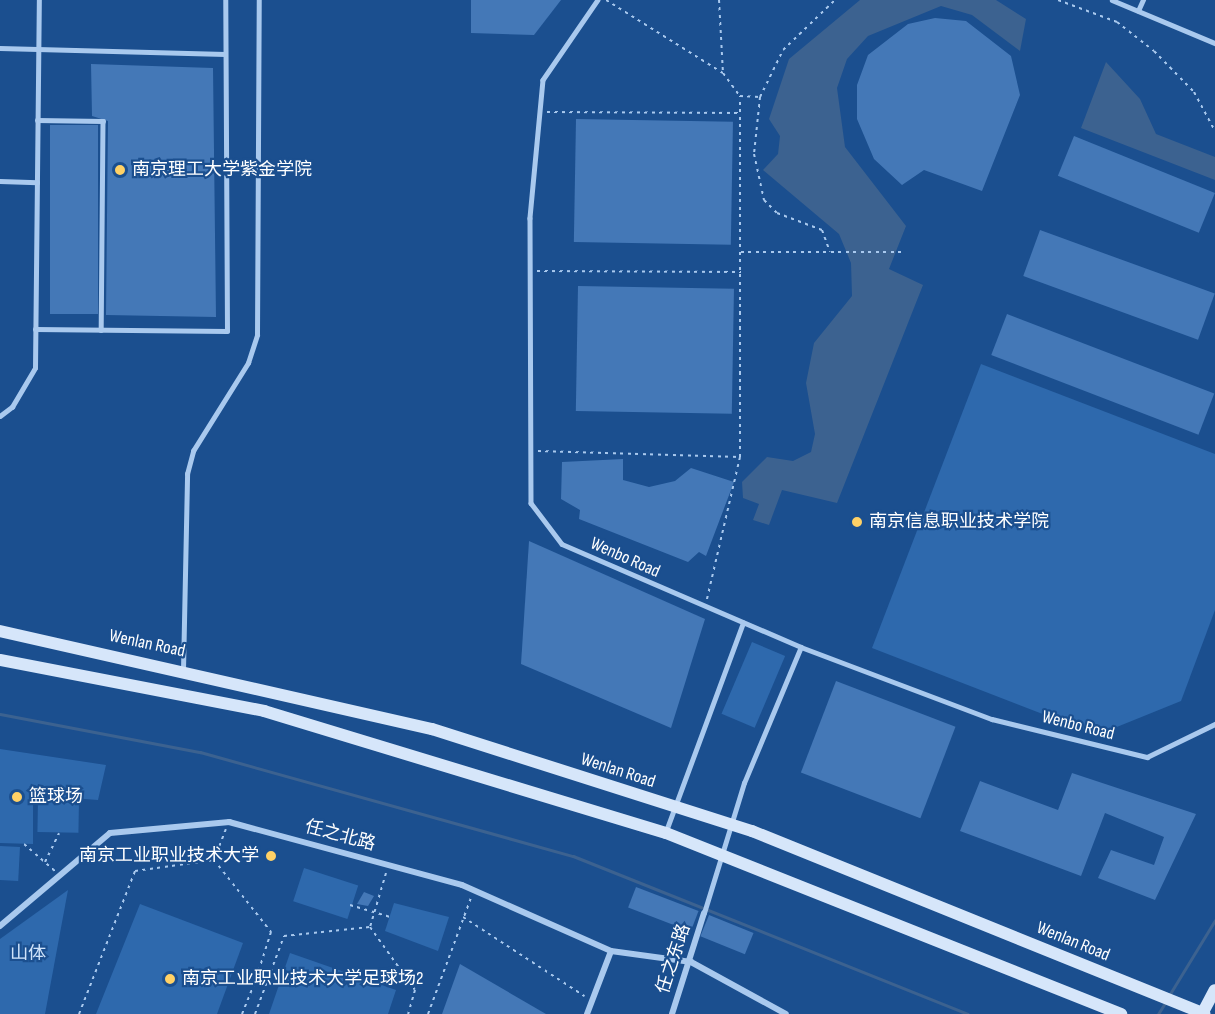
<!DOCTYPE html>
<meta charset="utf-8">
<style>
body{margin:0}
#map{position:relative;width:1215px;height:1014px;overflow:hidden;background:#1b4f8f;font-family:"Sofia Sans Condensed","Noto Sans SC",sans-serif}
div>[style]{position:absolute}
.green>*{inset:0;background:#2e69ad;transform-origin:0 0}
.water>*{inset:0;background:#3c6290}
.stream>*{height:3px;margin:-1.5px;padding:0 1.5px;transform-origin:1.5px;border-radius:1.5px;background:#3c6290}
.building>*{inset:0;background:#4478b7;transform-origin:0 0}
.path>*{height:2px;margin-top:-1px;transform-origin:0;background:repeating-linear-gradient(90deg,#a9c9ee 0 3px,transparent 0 7.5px)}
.lane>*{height:4.5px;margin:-2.25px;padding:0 2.25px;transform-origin:2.25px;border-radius:2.25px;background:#a9c9ee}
.street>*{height:6px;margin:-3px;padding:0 3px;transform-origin:3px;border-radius:3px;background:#a9c9ee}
.secondary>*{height:12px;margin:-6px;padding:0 6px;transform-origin:6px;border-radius:6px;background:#d6e6fa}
.dots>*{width:16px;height:16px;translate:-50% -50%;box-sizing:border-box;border:3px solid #1b4f8f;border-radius:50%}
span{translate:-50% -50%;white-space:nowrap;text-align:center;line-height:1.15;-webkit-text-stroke:4.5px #1b4f8f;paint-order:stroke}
.poi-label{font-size:18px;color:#fff}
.left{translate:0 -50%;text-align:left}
.right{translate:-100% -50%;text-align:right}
.street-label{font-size:18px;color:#fff}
.park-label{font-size:18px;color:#cfe3fa}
</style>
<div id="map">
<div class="green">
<div style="clip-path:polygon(981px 364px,1215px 454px,1215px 610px,1181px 701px,1097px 735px,872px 648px)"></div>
<div style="left:752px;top:642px;width:36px;height:78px;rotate:23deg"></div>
<div style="clip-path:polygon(0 749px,106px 765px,98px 800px,33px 795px,33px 844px,0 843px)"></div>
<div style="left:38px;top:799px;width:41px;height:33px;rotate:1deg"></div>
<div style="left:0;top:846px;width:20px;height:34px;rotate:3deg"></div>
<div style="left:304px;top:868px;width:57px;height:35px;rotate:18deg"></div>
<div style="clip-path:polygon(68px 890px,45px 1014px,0 1014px,0 939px)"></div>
<div style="clip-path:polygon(394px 903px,449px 917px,438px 951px,385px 931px)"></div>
<div style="clip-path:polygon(140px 904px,243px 943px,217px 1014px,96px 1014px)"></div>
<div style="clip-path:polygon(290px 953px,396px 990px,388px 1014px,269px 1014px)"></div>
</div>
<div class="water">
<div style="clip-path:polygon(860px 0,996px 0,1026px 19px,1020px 51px,972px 15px,941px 6px,868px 36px,847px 59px,837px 88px,845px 147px,906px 226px,889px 269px,923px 285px,837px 503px,782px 490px,769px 525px,753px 520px,759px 504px,743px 498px,742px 482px,767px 457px,793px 461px,811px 452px,815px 434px,806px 383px,814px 343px,852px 296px,851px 263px,839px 234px,763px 170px,778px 154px,780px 136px,769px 119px,789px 59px)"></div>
<div style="clip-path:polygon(1106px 62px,1140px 99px,1156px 134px,1215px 157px,1215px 180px,1081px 128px)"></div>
</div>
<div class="stream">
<div style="left:0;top:714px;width:204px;rotate:10.8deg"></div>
<div style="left:200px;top:752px;width:387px;rotate:15.6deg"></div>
<div style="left:573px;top:856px;width:425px;rotate:21.8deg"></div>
<div style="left:1168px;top:997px;width:90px;rotate:-58.6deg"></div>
<div style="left:1158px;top:1014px;width:13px;rotate:-58deg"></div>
</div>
<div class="building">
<div style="clip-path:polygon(471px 0,561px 0,534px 35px,471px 33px)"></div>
<div style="clip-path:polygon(935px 18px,966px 21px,1011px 56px,1020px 95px,982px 191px,924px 170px,902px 185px,874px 159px,857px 119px,857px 85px,868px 55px,908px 24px)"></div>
<div style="clip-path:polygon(91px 64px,213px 68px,216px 317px,106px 315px,108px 121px,92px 116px)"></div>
<div style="left:576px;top:119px;width:157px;height:123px;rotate:1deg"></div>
<div style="left:50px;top:125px;width:48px;height:189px"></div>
<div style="left:1074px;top:136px;width:152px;height:43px;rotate:22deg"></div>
<div style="left:1040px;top:230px;width:186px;height:49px;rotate:20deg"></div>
<div style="left:578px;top:286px;width:156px;height:125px;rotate:1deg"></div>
<div style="left:1007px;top:314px;width:222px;height:44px;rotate:21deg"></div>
<div style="clip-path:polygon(623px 459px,623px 480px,649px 487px,675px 481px,691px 468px,734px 482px,706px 556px,699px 552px,688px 562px,579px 519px,580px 510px,561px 499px,562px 462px)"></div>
<div style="clip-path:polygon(529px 541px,705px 619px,671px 728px,521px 664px)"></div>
<div style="left:836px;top:681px;width:128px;height:98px;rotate:21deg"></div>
<div style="clip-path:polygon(1072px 773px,1196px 814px,1155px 900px,1098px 878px,1111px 850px,1154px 865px,1164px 837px,1105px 813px,1081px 876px,960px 831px,980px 781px,1058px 810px)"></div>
<div style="left:636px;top:887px;width:67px;height:22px;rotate:21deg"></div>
<div style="clip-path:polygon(364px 892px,374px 896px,368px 906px,357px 904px)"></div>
<div style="left:709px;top:915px;width:48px;height:23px;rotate:22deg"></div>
<div style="clip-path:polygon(460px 964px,546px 1014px,442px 1014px)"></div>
</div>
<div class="path">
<div style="left:606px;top:0;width:138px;rotate:32deg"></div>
<div style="left:723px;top:73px;width:29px;rotate:54deg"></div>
<div style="left:719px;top:0;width:73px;rotate:86.9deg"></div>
<div style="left:1058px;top:0;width:63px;rotate:20.4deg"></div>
<div style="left:1117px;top:22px;width:47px;rotate:38.1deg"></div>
<div style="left:1154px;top:51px;width:57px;rotate:45.7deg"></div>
<div style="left:1194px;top:92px;width:44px;rotate:61.7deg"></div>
<div style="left:760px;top:97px;width:52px;rotate:-63.9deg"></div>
<div style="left:783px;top:50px;width:72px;rotate:-43.9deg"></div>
<div style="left:547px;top:112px;width:195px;rotate:0.3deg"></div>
<div style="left:741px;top:252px;width:164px"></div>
<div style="left:537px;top:271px;width:204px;rotate:0.3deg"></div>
<div style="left:538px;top:451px;width:202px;rotate:1.7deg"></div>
<div style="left:740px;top:457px;width:146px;rotate:103.1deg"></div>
<div style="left:740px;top:457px;width:361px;rotate:-90deg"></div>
<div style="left:740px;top:96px;width:20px;rotate:3deg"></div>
<div style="left:760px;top:97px;width:57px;rotate:96deg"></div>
<div style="left:754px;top:154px;width:47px;rotate:77.7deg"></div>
<div style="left:764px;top:200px;width:18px;rotate:45deg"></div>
<div style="left:777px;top:213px;width:48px;rotate:20.7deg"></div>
<div style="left:822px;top:230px;width:23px;rotate:70deg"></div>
<div style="left:24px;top:844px;width:41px;rotate:41.1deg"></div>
<div style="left:214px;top:860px;width:92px;rotate:51.6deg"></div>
<div style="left:271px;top:932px;width:52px;rotate:107.7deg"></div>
<div style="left:255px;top:982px;width:11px;rotate:15deg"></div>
<div style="left:214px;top:860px;width:33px;rotate:-69deg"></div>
<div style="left:45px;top:862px;width:32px;rotate:-64deg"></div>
<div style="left:386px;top:873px;width:56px;rotate:106.5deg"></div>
<div style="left:370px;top:927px;width:77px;rotate:54.5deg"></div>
<div style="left:415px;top:990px;width:25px;rotate:106deg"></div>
<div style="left:350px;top:905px;width:42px;rotate:16.7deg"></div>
<div style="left:463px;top:917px;width:145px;rotate:33.1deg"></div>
<div style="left:79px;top:1014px;width:154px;rotate:-68.6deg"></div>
<div style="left:135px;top:871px;width:80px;rotate:-7.9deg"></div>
<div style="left:242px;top:1014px;width:35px;rotate:-68deg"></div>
<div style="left:255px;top:1014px;width:83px;rotate:-69.6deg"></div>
<div style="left:284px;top:936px;width:86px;rotate:-6deg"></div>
<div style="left:428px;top:1014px;width:124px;rotate:-69.7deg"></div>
</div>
<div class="lane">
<div style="left:598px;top:0;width:97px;rotate:124.5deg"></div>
<div style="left:543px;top:80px;width:139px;rotate:95.4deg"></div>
<div style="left:530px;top:218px;width:285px;rotate:89.8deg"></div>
<div style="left:531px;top:503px;width:51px;rotate:52.9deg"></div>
<div style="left:562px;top:544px;width:260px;rotate:23.3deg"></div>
<div style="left:801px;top:647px;width:204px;rotate:20.7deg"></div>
<div style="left:992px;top:719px;width:160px;rotate:13.8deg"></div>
<div style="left:1147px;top:757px;width:76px;rotate:-25.9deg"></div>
<div style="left:1112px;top:0;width:112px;rotate:22.7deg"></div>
<div style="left:1138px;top:11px;width:12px;rotate:-66deg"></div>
<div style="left:0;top:48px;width:225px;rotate:1.5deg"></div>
<div style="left:37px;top:120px;width:66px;rotate:0.9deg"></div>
<div style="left:103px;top:121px;width:209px;rotate:90.5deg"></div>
<div style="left:0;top:181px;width:37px;rotate:2deg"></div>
<div style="left:35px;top:329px;width:192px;rotate:0.6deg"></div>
<div style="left:227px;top:331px;width:331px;rotate:-90.3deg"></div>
<div style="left:0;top:416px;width:15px;rotate:-37deg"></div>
<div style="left:12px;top:407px;width:45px;rotate:-59.5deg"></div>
<div style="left:35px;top:368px;width:368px;rotate:-89.4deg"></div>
<div style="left:183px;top:670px;width:196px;rotate:-88.8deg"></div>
<div style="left:187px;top:474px;width:24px;rotate:-75deg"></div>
<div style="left:193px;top:451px;width:104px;rotate:-58deg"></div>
<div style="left:248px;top:363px;width:29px;rotate:-72deg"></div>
<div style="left:257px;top:335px;width:335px;rotate:-89.7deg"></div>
<div style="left:666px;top:831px;width:222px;rotate:-69.7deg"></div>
<div style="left:704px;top:913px;width:136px;rotate:-72.9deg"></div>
<div style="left:744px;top:783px;width:147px;rotate:-67.3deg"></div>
</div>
<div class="street">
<div style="left:0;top:926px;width:144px;rotate:-40.2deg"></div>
<div style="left:110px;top:833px;width:120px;rotate:-5.3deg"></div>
<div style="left:229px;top:822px;width:241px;rotate:15.1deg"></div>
<div style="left:462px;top:885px;width:163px;rotate:23.9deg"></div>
<div style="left:611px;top:951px;width:81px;rotate:7.8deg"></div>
<div style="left:691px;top:962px;width:108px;rotate:28.7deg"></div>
<div style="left:587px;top:1014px;width:67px;rotate:-69.1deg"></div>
<div style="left:672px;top:1014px;width:106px;rotate:-72.4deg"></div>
</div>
<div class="secondary">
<div style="left:0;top:631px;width:443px;rotate:12.8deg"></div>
<div style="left:432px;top:729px;width:336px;rotate:17.7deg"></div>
<div style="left:752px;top:831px;width:488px;rotate:22deg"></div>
<div style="left:0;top:660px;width:269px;rotate:10.9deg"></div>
<div style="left:264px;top:711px;width:420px;rotate:16.9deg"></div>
<div style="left:666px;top:833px;width:490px;rotate:21.7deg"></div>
<div style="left:1202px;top:1014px;width:27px;rotate:-62deg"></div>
</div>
<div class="dots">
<div style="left:120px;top:170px;background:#ffd166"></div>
<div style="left:857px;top:522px;background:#ffd166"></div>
<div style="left:17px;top:797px;background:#ffd166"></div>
<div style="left:271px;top:856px;background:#ffd166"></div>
<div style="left:170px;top:979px;background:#ffd166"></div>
</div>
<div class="poi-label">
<span class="left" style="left:132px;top:170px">南京理工大学紫金学院</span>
<span class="left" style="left:869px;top:522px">南京信息职业技术学院</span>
<span class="left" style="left:29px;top:797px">篮球场</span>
<span class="right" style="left:259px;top:856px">南京工业职业技术大学</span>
<span class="left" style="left:182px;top:979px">南京工业职业技术大学足球场2</span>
</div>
<div class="street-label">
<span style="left:625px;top:558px;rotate:24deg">Wenbo Road</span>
<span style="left:147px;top:644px;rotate:12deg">Wenlan Road</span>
<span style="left:1078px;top:726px;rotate:14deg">Wenbo Road</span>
<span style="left:618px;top:771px;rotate:18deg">Wenlan Road</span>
<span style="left:340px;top:836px;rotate:15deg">任之北路</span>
<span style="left:1073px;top:942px;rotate:22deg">Wenlan Road</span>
<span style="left:674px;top:959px;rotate:-72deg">任之东路</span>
</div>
<div class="park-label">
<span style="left:28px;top:954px">山体</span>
</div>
</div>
